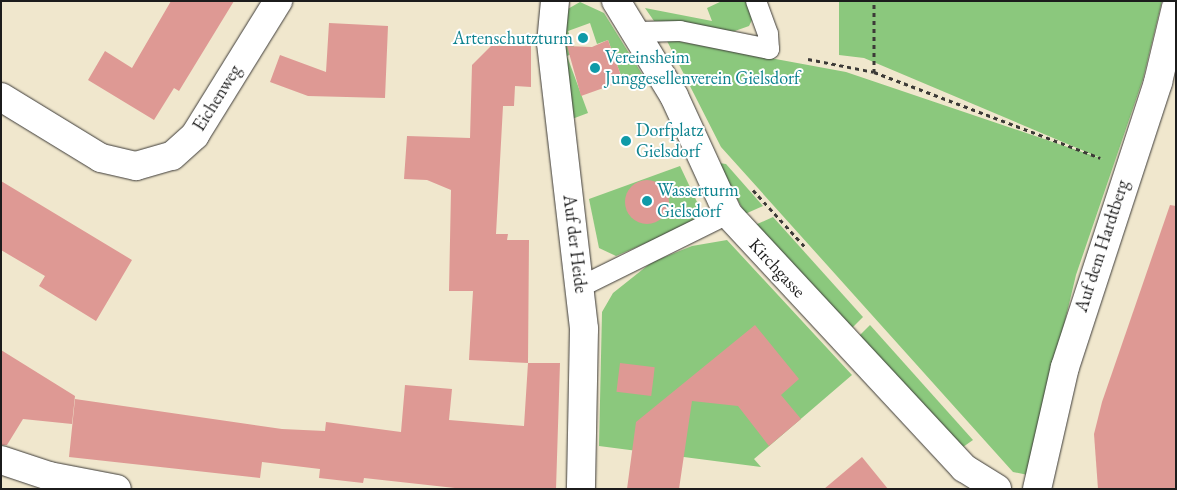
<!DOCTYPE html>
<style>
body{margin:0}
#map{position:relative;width:1177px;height:490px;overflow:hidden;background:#f0e7cd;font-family:"EB Garamond",serif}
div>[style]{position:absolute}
.green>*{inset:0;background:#8bc87d}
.building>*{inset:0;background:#de9994;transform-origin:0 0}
.round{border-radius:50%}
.path>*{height:3px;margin-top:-1.5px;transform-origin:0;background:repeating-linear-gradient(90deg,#3c3a37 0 4px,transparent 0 8px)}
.roads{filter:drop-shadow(0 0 1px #3c3a37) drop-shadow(0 0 1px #3c3a37)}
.service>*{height:20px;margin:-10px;padding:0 10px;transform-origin:10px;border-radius:10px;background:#fff}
.minor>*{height:28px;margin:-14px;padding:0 14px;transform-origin:14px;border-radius:14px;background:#fff}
.dots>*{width:14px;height:14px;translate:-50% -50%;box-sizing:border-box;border:2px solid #fff;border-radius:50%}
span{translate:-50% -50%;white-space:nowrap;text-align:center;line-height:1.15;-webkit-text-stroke:4px #fff;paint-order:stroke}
.culture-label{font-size:18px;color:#0d838f}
.right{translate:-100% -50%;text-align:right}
.left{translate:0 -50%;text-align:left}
.street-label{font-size:18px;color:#1c1c1c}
.frame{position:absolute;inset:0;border:2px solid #1c1c1c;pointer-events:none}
</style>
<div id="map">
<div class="green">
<div style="clip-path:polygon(722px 1px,746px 1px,752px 20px,749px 26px,732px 32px,654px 21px,645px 8px,712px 21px,707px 8px)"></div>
<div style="clip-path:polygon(839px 1px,1162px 1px,1143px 79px,1076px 275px,1028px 475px,1013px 472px,721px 147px,666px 39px,846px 72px,1103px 159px,864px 58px,839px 55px)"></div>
<div style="clip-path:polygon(580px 2px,604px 13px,642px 74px,623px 81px,608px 40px,597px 44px,590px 23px,568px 31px,576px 52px,567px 56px,588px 113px,572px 119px,561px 19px,566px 10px)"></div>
<div style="clip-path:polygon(719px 163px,726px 164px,763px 206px,745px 214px)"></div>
<div style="clip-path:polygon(680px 166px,698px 204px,693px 223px,616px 256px,599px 248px,589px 199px)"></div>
<div style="clip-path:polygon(773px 217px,863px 317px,852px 328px,755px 225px)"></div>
<div style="clip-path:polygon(727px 240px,852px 375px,754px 459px,761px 467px,599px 446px,602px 312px,613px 293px,652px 262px,692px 246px)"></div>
<div style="clip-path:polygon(870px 325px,973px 440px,963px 447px,859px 336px)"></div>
</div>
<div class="building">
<div style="clip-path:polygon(171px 1px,234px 1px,179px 91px,174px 88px,154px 120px,88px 80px,105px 51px,132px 68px)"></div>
<div style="clip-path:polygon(329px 23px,388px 26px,385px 98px,308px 96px,270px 82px,280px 55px,326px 72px)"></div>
<div style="clip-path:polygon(608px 40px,623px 81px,581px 96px,567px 46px,592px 47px)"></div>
<div style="clip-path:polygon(491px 46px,531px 46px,531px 87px,515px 86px,514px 106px,503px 106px,496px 234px,508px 234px,507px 240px,529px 240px,528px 363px,469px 360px,473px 291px,449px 291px,451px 190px,427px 180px,404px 179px,407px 136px,470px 138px,472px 65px)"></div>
<div class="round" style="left:625px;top:180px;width:44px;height:44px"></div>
<div style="clip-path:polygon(1px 181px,132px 260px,96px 321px,39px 286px,45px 276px,1px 250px)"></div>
<div style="clip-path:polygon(1170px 205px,1176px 206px,1176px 489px,1098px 489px,1094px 434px,1102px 402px)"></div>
<div style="clip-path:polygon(755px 325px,799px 379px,781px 395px,801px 419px,769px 446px,738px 406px,692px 401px,679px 489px,627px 489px,636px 422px)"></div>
<div style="clip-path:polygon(1px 350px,75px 396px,72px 424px,23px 419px,7px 445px,1px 445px)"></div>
<div style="clip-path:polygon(528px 363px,560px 363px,556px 489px,464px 489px,364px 478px,363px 483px,319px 478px,320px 469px,262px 462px,260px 478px,69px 457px,75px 399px,282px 429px,325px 431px,326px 422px,401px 432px,405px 385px,452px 389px,449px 420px,524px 426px)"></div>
<div style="left:620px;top:363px;width:35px;height:29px;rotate:7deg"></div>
<div style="clip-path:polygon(862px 457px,888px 489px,824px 489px)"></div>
</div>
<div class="path">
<div style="left:808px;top:59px;width:67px;rotate:11.1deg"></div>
<div style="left:874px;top:72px;width:242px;rotate:20.8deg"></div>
<div style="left:874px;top:72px;width:71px;rotate:-90deg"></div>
<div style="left:753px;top:190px;width:79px;rotate:47.6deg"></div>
</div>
<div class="roads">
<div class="service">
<div style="left:638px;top:32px;width:42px;rotate:-1.4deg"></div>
<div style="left:680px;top:31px;width:91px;rotate:11.4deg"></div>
<div style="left:769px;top:49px;width:15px;rotate:-94deg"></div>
<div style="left:768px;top:34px;width:35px;rotate:-110deg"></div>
<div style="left:582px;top:286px;width:163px;rotate:-26.3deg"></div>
</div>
<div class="minor">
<div style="left:555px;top:1px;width:42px;rotate:95.4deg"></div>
<div style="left:551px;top:43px;width:288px;rotate:83.4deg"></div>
<div style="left:584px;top:329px;width:160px;rotate:91.1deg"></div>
<div style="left:616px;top:1px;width:111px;rotate:58.6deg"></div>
<div style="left:674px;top:96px;width:130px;rotate:65.4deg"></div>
<div style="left:728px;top:214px;width:347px;rotate:47.1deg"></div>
<div style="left:964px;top:468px;width:39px;rotate:32deg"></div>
<div style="left:1px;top:97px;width:117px;rotate:31.4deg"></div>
<div style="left:101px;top:158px;width:36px;rotate:13deg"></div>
<div style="left:136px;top:166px;width:37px;rotate:-16deg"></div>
<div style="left:172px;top:156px;width:31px;rotate:-42deg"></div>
<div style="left:195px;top:135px;width:158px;rotate:-58.2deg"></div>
<div style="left:1px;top:460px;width:51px;rotate:18.4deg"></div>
<div style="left:49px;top:476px;width:69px;rotate:10.8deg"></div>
<div style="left:1037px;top:489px;width:125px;rotate:-77.1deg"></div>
<div style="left:1065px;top:367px;width:300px;rotate:-71.9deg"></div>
<div style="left:1158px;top:82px;width:77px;rotate:-76.5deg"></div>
</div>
</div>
<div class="dots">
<div style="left:583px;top:38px;background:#0f9aa8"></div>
<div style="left:595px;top:68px;background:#0f9aa8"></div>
<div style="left:626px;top:141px;background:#0f9aa8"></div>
<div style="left:647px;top:201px;background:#0f9aa8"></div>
</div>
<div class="culture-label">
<span class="right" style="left:573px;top:38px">Artenschutzturm</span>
<span class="left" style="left:605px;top:68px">Vereinsheim<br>Junggesellenverein Gielsdorf</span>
<span class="left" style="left:636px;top:141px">Dorfplatz<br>Gielsdorf</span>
<span class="left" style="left:657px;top:201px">Wasserturm<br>Gielsdorf</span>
</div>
<div class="street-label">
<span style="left:217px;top:98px;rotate:-58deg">Eichenweg</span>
<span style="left:575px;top:244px;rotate:83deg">Auf der Heide</span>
<span style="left:1102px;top:246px;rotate:-72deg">Auf dem Hardtberg</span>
<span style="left:777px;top:268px;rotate:47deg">Kirchgasse</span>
</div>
<div class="frame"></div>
</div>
